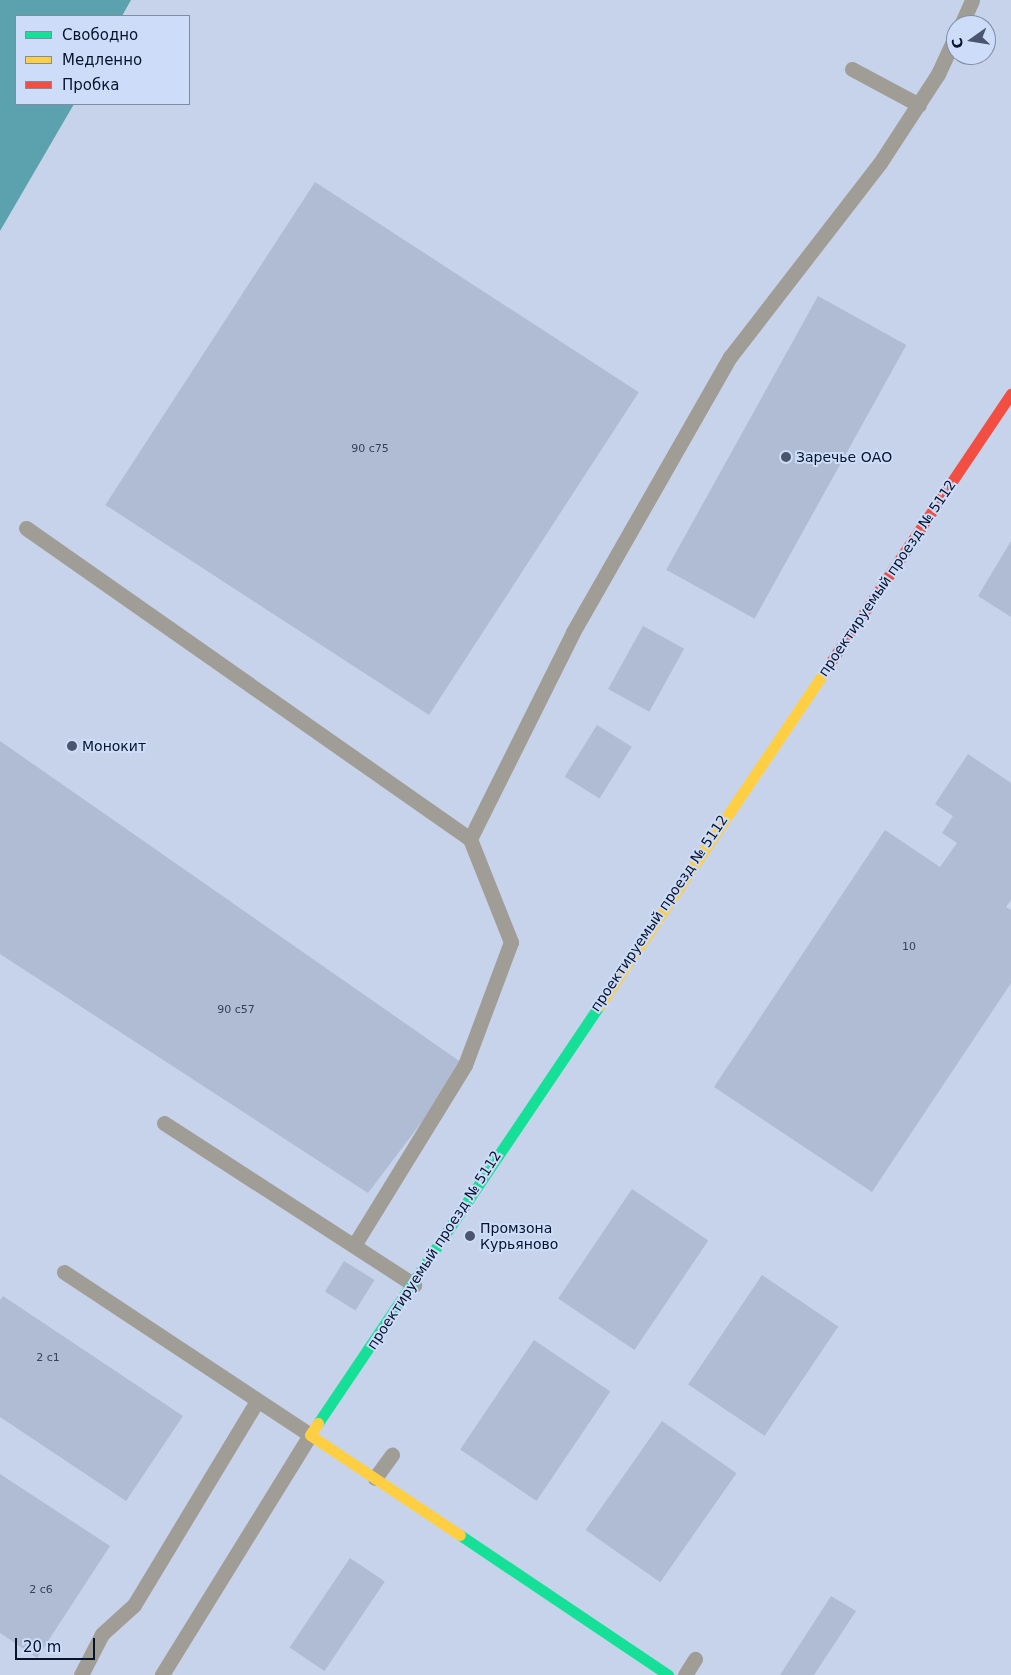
<!DOCTYPE html>
<meta charset="utf-8">
<style>
body{margin:0}
#map{position:relative;width:1011px;height:1675px;overflow:hidden;background:#c7d3ea;font-family:"DejaVu Sans",sans-serif}
div>[style]{position:absolute}
.water>*{inset:0;background:#5ca2ae}
.building>*{inset:0;background:#b0bcd4;transform-origin:0 0}
.lane>*{height:15px;margin:-7.5px;padding:0 7.5px;transform-origin:7.5px;border-radius:7.5px;background:#a09d96}
.fast>*{height:11px;margin:-5.5px;padding:0 5.5px;transform-origin:5.5px;border-radius:5.5px;background:#16e098}
.slow>*{height:11px;margin:-5.5px;padding:0 5.5px;transform-origin:5.5px;border-radius:5.5px;background:#ffcf43}
.jam>*{height:11px;margin:-5.5px;padding:0 5.5px;transform-origin:5.5px;border-radius:5.5px;background:#f24e42}
.dots>*{width:14px;height:14px;translate:-50% -50%;box-sizing:border-box;border:2px solid #cddcf8;border-radius:50%}
span{translate:-50% -50%;white-space:nowrap;text-align:center;line-height:1.15;-webkit-text-stroke:4px #cddcf8;paint-order:stroke}
.number-label{font-size:11px;color:#36415a}
.number-label span{-webkit-text-stroke-width:0}
.poi-label{font-size:14px;color:#08132c}
.left{translate:0 -50%;text-align:left}
.street-label{font-size:14px;color:#08132c}
.legend{position:absolute;left:15px;top:15px;width:175px;height:90px;box-sizing:border-box;background:#cddcf8;border:1px solid #7e8ca6;margin:0;padding:6px 9px;list-style:none;font-size:15px;color:#08132c}
.legend li{display:flex;align-items:center;gap:10px;height:25px}
.legend b{width:25px;border:1px solid #7e8ca6}
.north{position:absolute;left:946px;top:15px;width:50px;height:50px;box-sizing:border-box;background:#cddcf8;border:1px solid #7e8ca6;border-radius:50%;rotate:257deg;font-size:14px;font-weight:700;line-height:20px;text-align:center;color:#08132c}
.north::after{content:'';display:block;margin:auto;width:18px;height:22px;background:#4b566e;clip-path:polygon(50% 0,100% 100%,50% 72%,0 100%)}
.scale{position:absolute;left:15px;top:1638px;width:80px;height:22px;box-sizing:border-box;border:2px solid #08132c;border-top:0;padding-left:6px;font-size:15px;line-height:18px;white-space:nowrap;color:#08132c;-webkit-text-stroke:4px #cddcf8;paint-order:stroke}
</style>
<div id="map">
<div class="water">
<div style="clip-path:polygon(0 0,131px 0,122px 16px,16px 16px,16px 104px,74px 104px,0 231px)"></div>
</div>
<div class="building">
<div style="left:315px;top:182px;width:386px;height:385px;rotate:33deg"></div>
<div style="left:818px;top:296px;width:101px;height:313px;rotate:29deg"></div>
<div style="clip-path:polygon(1011px 541px,1011px 617px,978px 596px)"></div>
<div style="left:643px;top:626px;width:47px;height:72px;rotate:29deg"></div>
<div style="left:597px;top:725px;width:41px;height:61px;rotate:32deg"></div>
<div style="clip-path:polygon(0 741px,465px 1065px,368px 1193px,0 954px)"></div>
<div style="clip-path:polygon(968px 754px,1011px 783px,1011px 900px,1006px 907px,1011px 910px,1011px 983px,872px 1192px,714px 1087px,885px 830px,940px 867px,957px 843px,942px 833px,953px 816px,935px 804px)"></div>
<div style="left:632px;top:1189px;width:92px;height:132px;rotate:34deg"></div>
<div style="left:344px;top:1261px;width:36px;height:36px;rotate:32deg"></div>
<div style="left:762px;top:1275px;width:92px;height:132px;rotate:34deg"></div>
<div style="clip-path:polygon(3px 1296px,183px 1416px,126px 1501px,0 1417px,0 1300px)"></div>
<div style="left:534px;top:1340px;width:92px;height:132px;rotate:34deg"></div>
<div style="left:662px;top:1421px;width:91px;height:133px;rotate:35deg"></div>
<div style="clip-path:polygon(0 1474px,110px 1546px,37px 1658px,0 1633px)"></div>
<div style="left:350px;top:1558px;width:42px;height:108px;rotate:34deg"></div>
<div style="clip-path:polygon(831px 1596px,856px 1611px,814px 1675px,780px 1675px)"></div>
</div>
<div class="lane">
<div style="left:961px;top:25px;width:27px;rotate:-66deg"></div>
<div style="left:852px;top:69px;width:76px;rotate:28.2deg"></div>
<div style="left:26px;top:528px;width:542px;rotate:35.01deg"></div>
<div style="left:470px;top:839px;width:111px;rotate:68.3deg"></div>
<div style="left:511px;top:942px;width:131px;rotate:110.5deg"></div>
<div style="left:465px;top:1065px;width:210px;rotate:121.6deg"></div>
<div style="left:470px;top:839px;width:231px;rotate:-63.5deg"></div>
<div style="left:573px;top:632px;width:317px;rotate:-60.3deg"></div>
<div style="left:730px;top:357px;width:245px;rotate:-52.3deg"></div>
<div style="left:880px;top:163px;width:106px;rotate:-56.9deg"></div>
<div style="left:938px;top:74px;width:43px;rotate:-65.2deg"></div>
<div style="left:164px;top:1123px;width:298px;rotate:32.9deg"></div>
<div style="left:64px;top:1272px;width:295px;rotate:33.5deg"></div>
<div style="left:310px;top:1435px;width:282px;rotate:121.7deg"></div>
<div style="left:375px;top:1478px;width:29px;rotate:-54deg"></div>
<div style="left:81px;top:1675px;width:46px;rotate:-62.9deg"></div>
<div style="left:102px;top:1634px;width:43px;rotate:-42.2deg"></div>
<div style="left:134px;top:1605px;width:238px;rotate:-58.9deg"></div>
<div style="left:685px;top:1675px;width:19px;rotate:-58deg"></div>
</div>
<div class="fast">
<div style="left:318px;top:1423px;width:503px;rotate:-56.03deg"></div>
<div style="left:460px;top:1535px;width:251px;rotate:33.9deg"></div>
</div>
<div class="slow">
<div style="left:599px;top:1006px;width:417px;rotate:-56deg"></div>
<div style="left:318px;top:1423px;width:14px;rotate:124deg"></div>
<div style="left:310px;top:1435px;width:180px;rotate:33.7deg"></div>
</div>
<div class="jam">
<div style="left:832px;top:660px;width:321px;rotate:-56.1deg"></div>
</div>
<div class="dots">
<div style="left:786px;top:457px;background:#4b566e"></div>
<div style="left:72px;top:746px;background:#4b566e"></div>
<div style="left:470px;top:1236px;background:#4b566e"></div>
</div>
<div class="number-label">
<span style="left:370px;top:449px">90 с75</span>
<span style="left:909px;top:947px">10</span>
<span style="left:236px;top:1010px">90 с57</span>
<span style="left:48px;top:1358px">2 с1</span>
<span style="left:41px;top:1590px">2 с6</span>
</div>
<div class="poi-label">
<span class="left" style="left:796px;top:457px">Заречье ОАО</span>
<span class="left" style="left:82px;top:746px">Монокит</span>
<span class="left" style="left:480px;top:1236px">Промзона<br>Курьяново</span>
</div>
<div class="street-label">
<span style="left:887px;top:578px;rotate:-56deg">проектируемый проезд № 5112</span>
<span style="left:659px;top:913px;rotate:-56deg">проектируемый проезд № 5112</span>
<span style="left:434px;top:1250px;rotate:-57deg">проектируемый проезд № 5112</span>
</div>
<ul class="legend">
<li><b style="height:6px;background:#16e098"></b>Свободно</li>
<li><b style="height:6px;background:#ffcf43"></b>Медленно</li>
<li><b style="height:6px;background:#f24e42"></b>Пробка</li>
</ul>
<div class="north">С</div>
<div class="scale">20 m</div>
</div>
